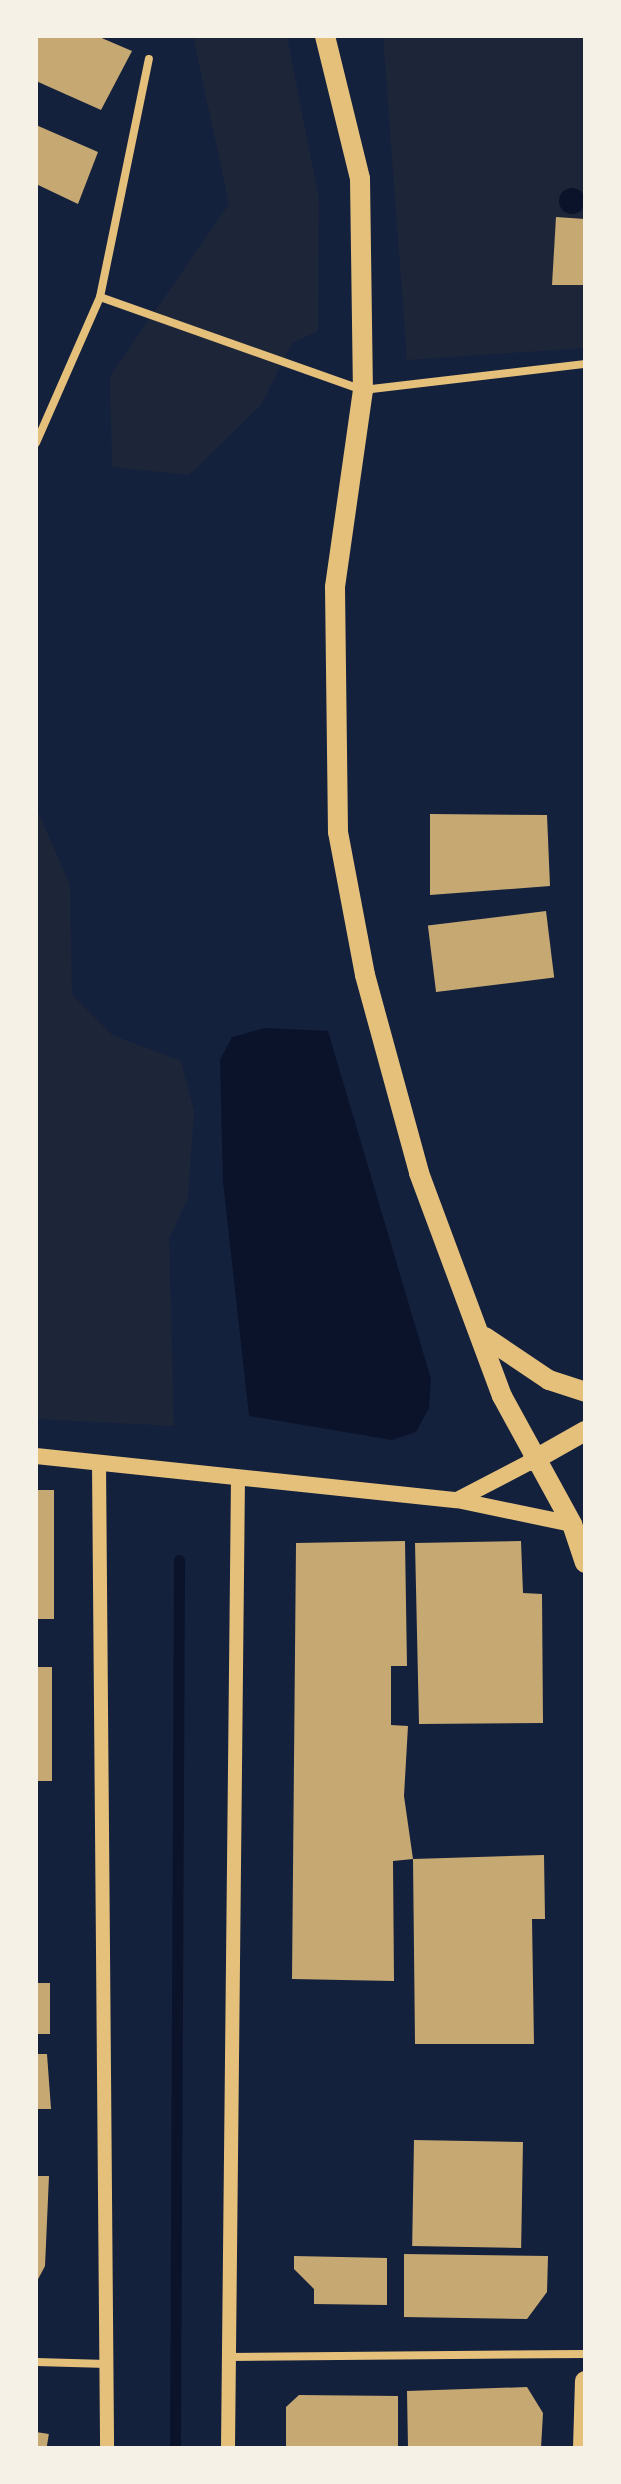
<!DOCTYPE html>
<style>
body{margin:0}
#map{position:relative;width:621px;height:2484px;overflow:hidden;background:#14213d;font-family:"Titillium Web",sans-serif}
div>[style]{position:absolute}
.green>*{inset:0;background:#1d2539}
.water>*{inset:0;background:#0b132b}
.round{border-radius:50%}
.stream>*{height:11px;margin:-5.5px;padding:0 5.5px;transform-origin:5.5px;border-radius:5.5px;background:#0b132b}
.building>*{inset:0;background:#c6a872;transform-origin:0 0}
.minor>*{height:8px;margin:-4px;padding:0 4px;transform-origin:4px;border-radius:4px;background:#e5c07b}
.tertiary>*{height:14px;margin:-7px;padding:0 7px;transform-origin:7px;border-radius:7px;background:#e5c07b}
.secondary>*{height:16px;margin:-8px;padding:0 8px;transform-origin:8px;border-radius:8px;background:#e5c07b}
.primary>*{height:20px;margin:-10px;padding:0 10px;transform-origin:10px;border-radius:10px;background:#e5c07b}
span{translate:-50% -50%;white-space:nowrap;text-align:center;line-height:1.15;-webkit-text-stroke:6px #f6f1e7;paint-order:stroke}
.frame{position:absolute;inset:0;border:38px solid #f6f1e7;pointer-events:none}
</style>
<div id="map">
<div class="green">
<div style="clip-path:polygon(193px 36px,287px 36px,319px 199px,318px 331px,292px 343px,261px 405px,189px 475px,112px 467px,110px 376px,229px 204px)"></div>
<div style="clip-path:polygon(383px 36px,585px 36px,585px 348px,407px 360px)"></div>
<div style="clip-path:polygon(36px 807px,70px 885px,72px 995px,112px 1035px,181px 1061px,194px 1111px,188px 1198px,169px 1239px,174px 1426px,36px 1419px)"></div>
</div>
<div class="water">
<div class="round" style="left:559px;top:188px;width:26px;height:26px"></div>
<div style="clip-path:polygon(265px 1028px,328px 1031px,431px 1379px,429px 1408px,416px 1432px,392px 1440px,249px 1416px,223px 1182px,220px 1060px,232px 1037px)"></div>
</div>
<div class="stream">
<div style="left:175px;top:2448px;width:888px;rotate:-89.74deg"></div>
</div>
<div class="building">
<div style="clip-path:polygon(36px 36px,97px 36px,132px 51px,101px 110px,36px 81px)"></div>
<div style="clip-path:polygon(36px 125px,98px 152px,78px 204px,36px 184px)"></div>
<div style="clip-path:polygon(556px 217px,585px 219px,585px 285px,552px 285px)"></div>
<div style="clip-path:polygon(430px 814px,547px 815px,550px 886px,430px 895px)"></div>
<div style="left:546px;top:911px;width:67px;height:119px;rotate:83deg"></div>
<div style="left:36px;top:1490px;width:18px;height:129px"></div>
<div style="clip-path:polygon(405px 1541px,407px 1666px,391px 1666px,391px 1725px,408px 1726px,404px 1796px,413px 1859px,544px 1855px,545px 1919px,532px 1919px,534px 2044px,415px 2044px,413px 1859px,393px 1861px,394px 1981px,292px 1979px,296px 1543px)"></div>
<div style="clip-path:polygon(521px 1541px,523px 1593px,542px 1594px,543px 1723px,419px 1724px,415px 1543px)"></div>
<div style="left:36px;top:1667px;width:16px;height:114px"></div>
<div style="left:36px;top:1983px;width:14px;height:51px"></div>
<div style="clip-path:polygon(36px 2054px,47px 2054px,51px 2109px,36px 2109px)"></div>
<div style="left:414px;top:2140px;width:109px;height:106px;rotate:1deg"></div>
<div style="clip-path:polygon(36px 2176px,49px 2176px,45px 2266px,36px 2283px)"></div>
<div style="clip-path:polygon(404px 2254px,548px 2256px,547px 2292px,527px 2319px,404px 2317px)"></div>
<div style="clip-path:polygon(294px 2256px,387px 2258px,387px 2305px,314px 2304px,314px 2289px,294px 2269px)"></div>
<div style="clip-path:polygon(527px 2387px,543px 2413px,541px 2448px,408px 2448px,407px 2391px)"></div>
<div style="clip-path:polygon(299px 2395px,398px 2396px,398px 2448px,286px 2448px,286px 2407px)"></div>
<div style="left:36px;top:2432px;width:13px;height:16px;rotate:9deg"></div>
</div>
<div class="minor">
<div style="left:100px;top:297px;width:279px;rotate:19.5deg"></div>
<div style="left:363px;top:390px;width:224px;rotate:-6.7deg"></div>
<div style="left:36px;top:443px;width:159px;rotate:-66.3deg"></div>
<div style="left:100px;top:297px;width:243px;rotate:-78.4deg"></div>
<div style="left:229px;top:2357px;width:356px;rotate:-0.5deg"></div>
<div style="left:36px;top:2362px;width:71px;rotate:1.6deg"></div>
</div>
<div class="tertiary">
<div style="left:99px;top:1463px;width:985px;rotate:89.53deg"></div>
<div style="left:228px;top:2448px;width:971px;rotate:-89.41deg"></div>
</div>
<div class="secondary">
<div style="left:36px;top:1456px;width:423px;rotate:6deg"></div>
<div style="left:457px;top:1500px;width:117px;rotate:11.8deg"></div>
<div style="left:457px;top:1500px;width:85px;rotate:-27.5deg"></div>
</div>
<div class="primary">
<div style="left:325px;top:36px;width:147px;rotate:76.2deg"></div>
<div style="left:360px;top:179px;width:211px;rotate:89.2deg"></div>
<div style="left:363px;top:390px;width:199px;rotate:98.1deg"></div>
<div style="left:335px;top:587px;width:245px;rotate:89.3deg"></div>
<div style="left:338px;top:832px;width:146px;rotate:79.3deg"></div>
<div style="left:365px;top:975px;width:205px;rotate:74.7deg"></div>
<div style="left:419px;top:1173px;width:238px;rotate:69.6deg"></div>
<div style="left:502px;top:1396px;width:146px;rotate:61.3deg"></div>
<div style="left:572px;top:1524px;width:41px;rotate:71.6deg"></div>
<div style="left:485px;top:1337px;width:77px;rotate:33.9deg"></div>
<div style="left:549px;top:1380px;width:38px;rotate:18deg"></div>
<div style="left:532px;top:1461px;width:61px;rotate:-29.5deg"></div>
<div style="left:583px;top:2448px;width:67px;rotate:-88.3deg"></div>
</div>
<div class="frame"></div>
</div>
